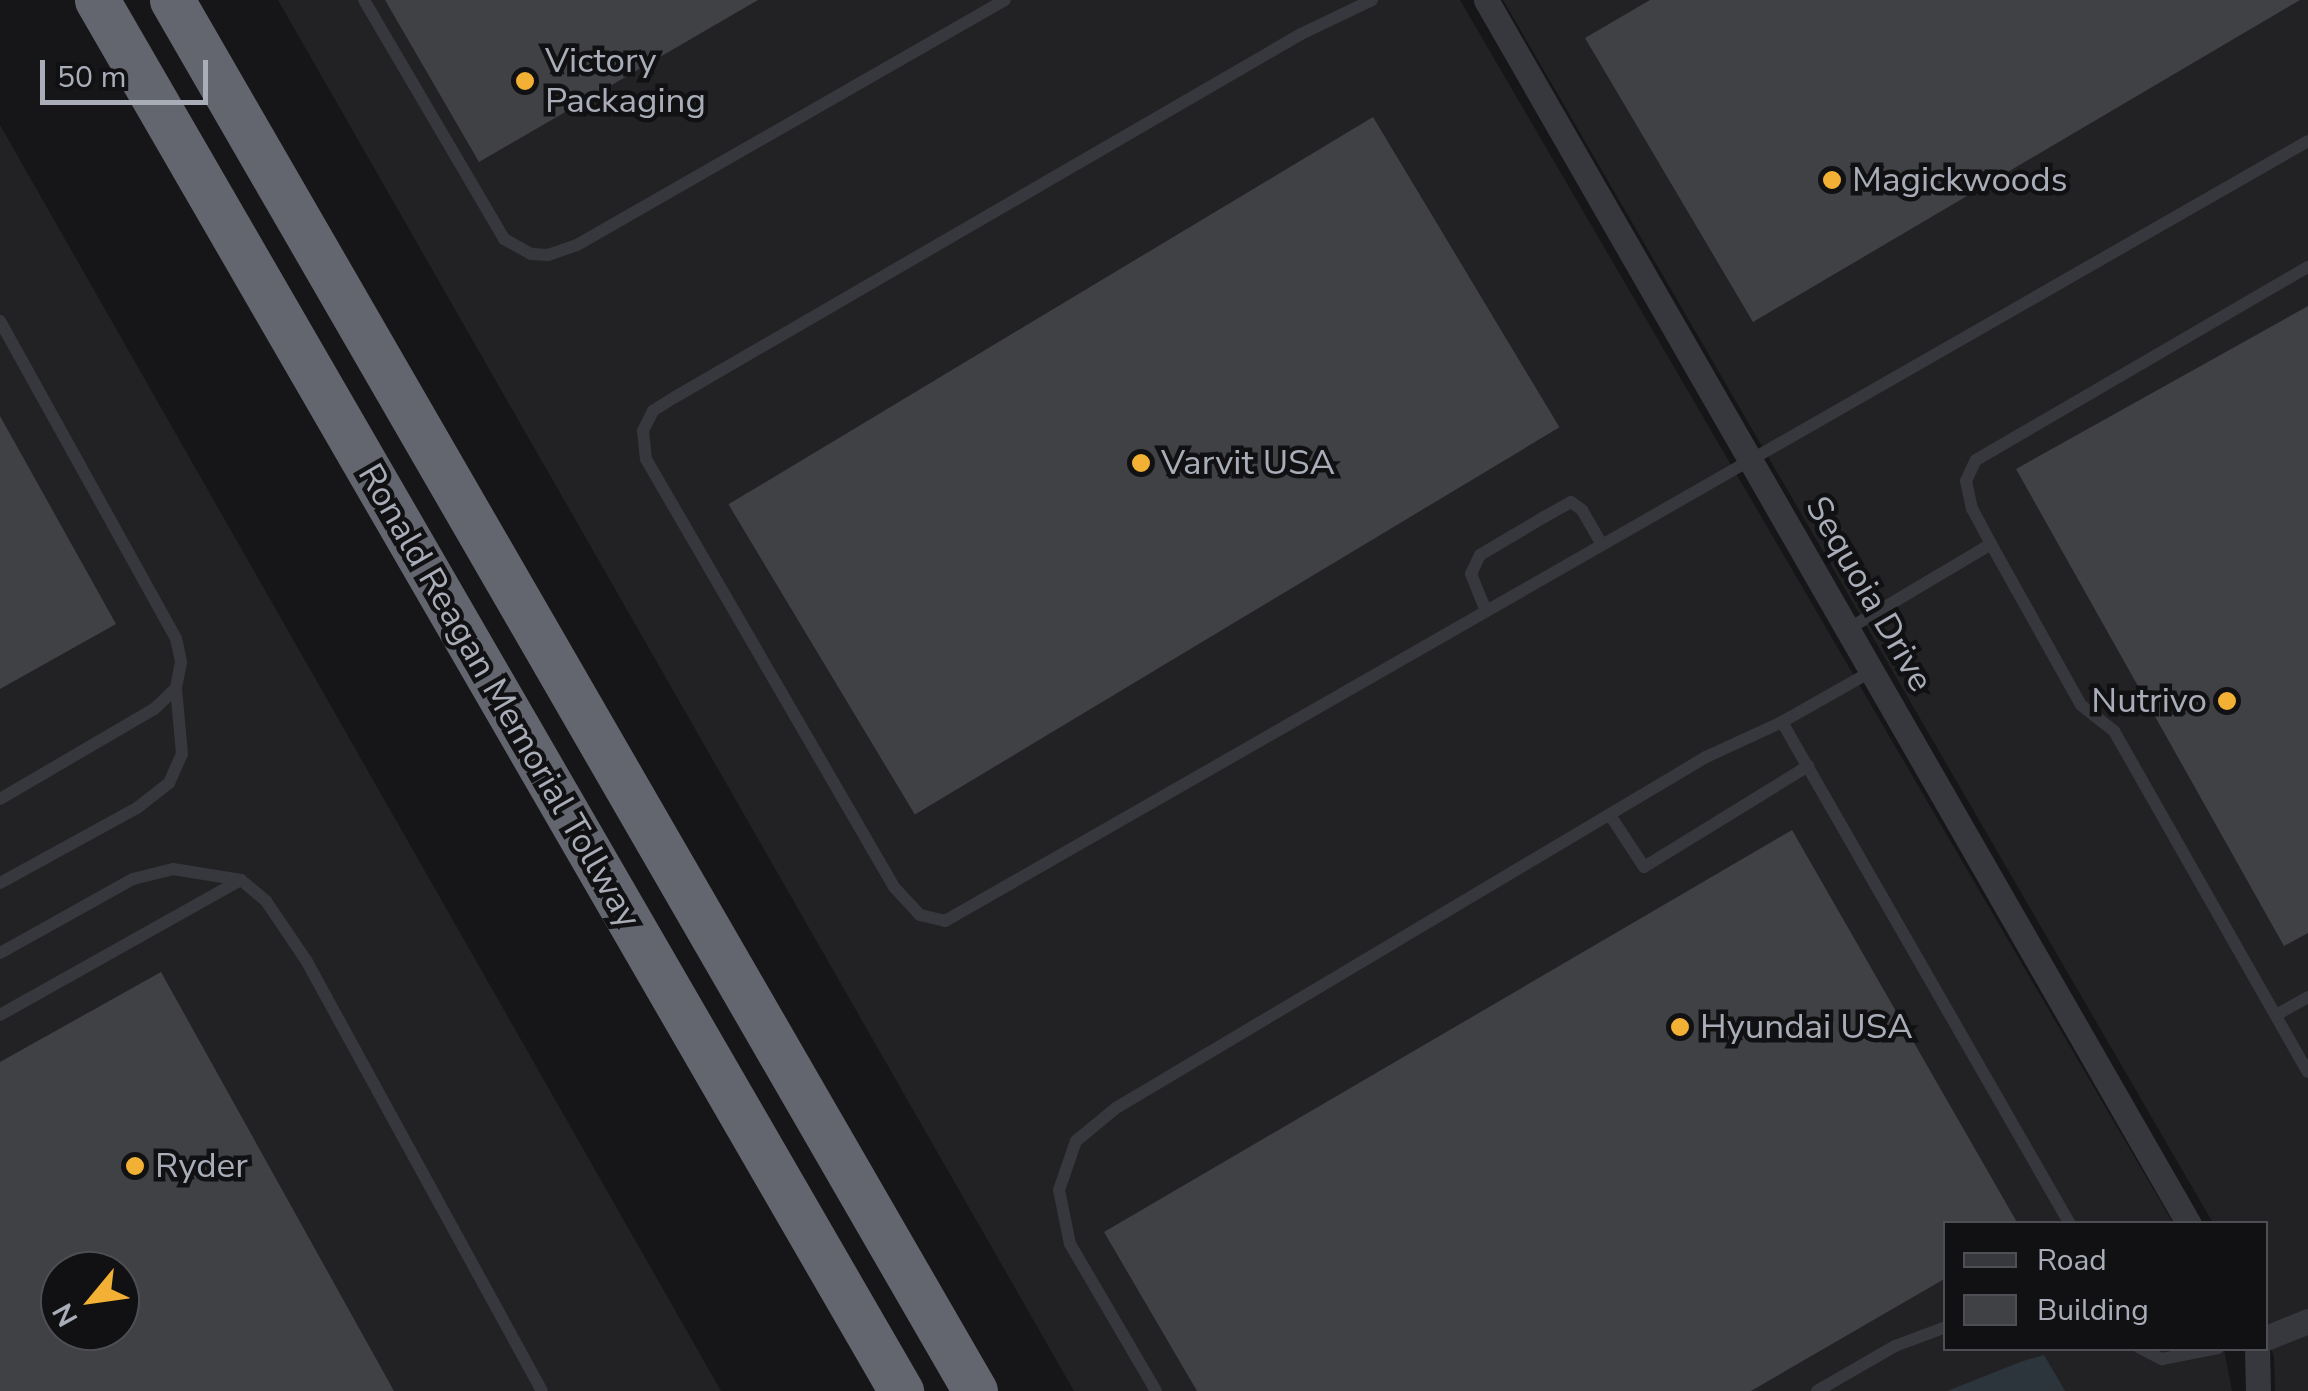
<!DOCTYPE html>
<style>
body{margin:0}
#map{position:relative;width:2308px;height:1391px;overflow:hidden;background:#161618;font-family:"Nunito Sans",sans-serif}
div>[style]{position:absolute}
.built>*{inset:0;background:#222225}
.water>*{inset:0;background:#2c353c}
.building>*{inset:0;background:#404145;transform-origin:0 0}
.lane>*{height:12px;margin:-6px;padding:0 6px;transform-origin:6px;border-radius:6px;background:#37383d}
.street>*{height:25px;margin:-12.5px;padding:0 12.5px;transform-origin:12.5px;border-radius:12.5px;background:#37383d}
.highway>*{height:45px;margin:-22.5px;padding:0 22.5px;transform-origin:22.5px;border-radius:22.5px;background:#63666e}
.dots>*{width:28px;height:28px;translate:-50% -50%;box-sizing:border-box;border:5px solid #111113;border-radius:50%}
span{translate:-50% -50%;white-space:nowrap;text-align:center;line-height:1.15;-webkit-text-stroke:9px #111113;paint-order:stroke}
.poi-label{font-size:35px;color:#a8adb8}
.left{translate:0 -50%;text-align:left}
.right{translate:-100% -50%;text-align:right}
.street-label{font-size:35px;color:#a8adb8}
.legend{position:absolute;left:1943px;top:1221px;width:325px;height:130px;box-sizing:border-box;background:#111113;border:2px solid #4d4f55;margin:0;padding:12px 18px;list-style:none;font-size:30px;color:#a8adb8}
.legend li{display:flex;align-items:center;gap:20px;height:50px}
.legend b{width:50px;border:2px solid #4d4f55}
.north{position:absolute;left:40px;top:1251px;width:100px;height:100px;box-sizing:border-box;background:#111113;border:2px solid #4d4f55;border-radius:50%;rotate:241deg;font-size:28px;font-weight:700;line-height:40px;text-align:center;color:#a8adb8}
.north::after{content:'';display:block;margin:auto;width:35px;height:45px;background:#f2b134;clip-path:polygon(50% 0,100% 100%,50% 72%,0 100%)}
.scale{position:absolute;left:40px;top:60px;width:168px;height:45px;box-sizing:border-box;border:5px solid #a8adb8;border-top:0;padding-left:12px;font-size:30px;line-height:35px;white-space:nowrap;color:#a8adb8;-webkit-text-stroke:8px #111113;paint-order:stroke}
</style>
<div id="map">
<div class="built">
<div style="clip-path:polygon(278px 0,1460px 0,2173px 1223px,1946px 1224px,1946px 1348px,2224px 1349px,2232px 1391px,1074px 1391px)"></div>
<div style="clip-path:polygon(1503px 0,2308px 0,2308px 1391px,2275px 1391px,2274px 1357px,2266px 1333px,2266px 1224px,2213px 1223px)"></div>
<div style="clip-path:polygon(evenodd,0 125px,721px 1391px,0 1391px,0 125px,60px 1271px,120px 1271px,120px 1331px,60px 1331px,60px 1271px)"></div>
</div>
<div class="water">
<div style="clip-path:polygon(2044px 1355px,2065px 1391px,1947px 1391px,2023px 1361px)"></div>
</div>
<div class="building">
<div style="clip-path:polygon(385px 0,758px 0,479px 162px)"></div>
<div style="clip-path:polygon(1650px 0,2300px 0,1753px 322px,1585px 38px)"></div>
<div style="left:1373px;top:117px;width:362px;height:752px;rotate:59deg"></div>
<div style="clip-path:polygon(2308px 306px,2308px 933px,2284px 946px,2016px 469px)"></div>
<div style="clip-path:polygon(0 416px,116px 624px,0 689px)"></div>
<div style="clip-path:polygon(1792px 830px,2018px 1224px,1946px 1224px,1946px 1278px,1751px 1391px,1197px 1391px,1104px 1232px)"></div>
<div style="clip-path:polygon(evenodd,161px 972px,394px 1391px,0 1391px,0 1062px,161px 972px,60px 1271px,120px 1271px,120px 1331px,60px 1331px,60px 1271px)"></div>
</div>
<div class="lane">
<div style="left:364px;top:0;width:277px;rotate:59.6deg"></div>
<div style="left:504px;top:239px;width:31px;rotate:29deg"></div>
<div style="left:531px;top:254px;width:17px;rotate:3deg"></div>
<div style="left:548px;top:255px;width:31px;rotate:-19deg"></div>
<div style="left:577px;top:245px;width:493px;rotate:-29.8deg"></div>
<div style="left:1372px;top:0;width:79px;rotate:154.4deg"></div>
<div style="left:1301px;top:34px;width:724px;rotate:149.89deg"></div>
<div style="left:675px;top:397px;width:26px;rotate:148deg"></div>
<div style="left:653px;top:411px;width:22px;rotate:117deg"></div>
<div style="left:643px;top:431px;width:28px;rotate:84deg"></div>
<div style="left:646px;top:459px;width:495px;rotate:59.9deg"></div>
<div style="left:894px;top:887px;width:38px;rotate:47deg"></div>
<div style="left:920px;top:915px;width:26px;rotate:13deg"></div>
<div style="left:945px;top:921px;width:1570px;rotate:-29.78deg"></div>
<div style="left:0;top:321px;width:363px;rotate:61deg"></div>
<div style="left:176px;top:638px;width:25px;rotate:78deg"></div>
<div style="left:181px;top:662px;width:26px;rotate:101deg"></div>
<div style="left:176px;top:688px;width:30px;rotate:136deg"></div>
<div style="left:154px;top:709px;width:178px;rotate:149.7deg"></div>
<div style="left:1991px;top:544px;width:184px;rotate:60.8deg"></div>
<div style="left:2081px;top:705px;width:42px;rotate:38.2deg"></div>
<div style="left:2114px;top:731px;width:392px;rotate:60.4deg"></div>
<div style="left:1486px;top:611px;width:40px;rotate:-112deg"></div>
<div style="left:1471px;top:574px;width:21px;rotate:-65deg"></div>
<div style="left:1480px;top:555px;width:74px;rotate:-30.7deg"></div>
<div style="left:1544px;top:517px;width:31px;rotate:-29deg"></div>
<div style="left:1571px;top:502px;width:14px;rotate:36deg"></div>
<div style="left:1582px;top:510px;width:39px;rotate:60deg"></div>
<div style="left:1848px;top:629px;width:166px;rotate:-30.7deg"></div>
<div style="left:1991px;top:544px;width:40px;rotate:-118deg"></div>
<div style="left:1972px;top:509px;width:29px;rotate:-102deg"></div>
<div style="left:1966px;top:481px;width:23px;rotate:-65deg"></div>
<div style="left:1976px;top:460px;width:384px;rotate:-30.2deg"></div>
<div style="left:1872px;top:671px;width:103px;rotate:150.5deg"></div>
<div style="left:1782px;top:722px;width:579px;rotate:60.16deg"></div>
<div style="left:1610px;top:815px;width:62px;rotate:56.8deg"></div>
<div style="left:1644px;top:867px;width:193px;rotate:-31.6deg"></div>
<div style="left:0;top:883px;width:156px;rotate:-28.7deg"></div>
<div style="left:137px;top:808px;width:41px;rotate:-38deg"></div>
<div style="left:169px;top:783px;width:32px;rotate:-66deg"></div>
<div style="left:182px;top:754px;width:66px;rotate:-95.2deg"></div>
<div style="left:0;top:953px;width:152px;rotate:-29.1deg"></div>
<div style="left:133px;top:879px;width:41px;rotate:-14deg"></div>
<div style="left:173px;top:869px;width:69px;rotate:9.2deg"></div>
<div style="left:241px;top:880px;width:33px;rotate:40deg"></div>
<div style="left:266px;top:901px;width:71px;rotate:55.9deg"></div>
<div style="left:306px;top:960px;width:491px;rotate:61.3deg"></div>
<div style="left:0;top:1015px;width:276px;rotate:-29.3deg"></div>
<div style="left:2276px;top:1015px;width:37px;rotate:-29deg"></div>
<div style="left:2140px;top:1348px;width:25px;rotate:27deg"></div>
<div style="left:2162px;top:1359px;width:57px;rotate:-11.1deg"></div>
<div style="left:1156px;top:1391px;width:170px;rotate:-120.3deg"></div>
<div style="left:1070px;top:1244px;width:55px;rotate:-101.5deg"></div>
<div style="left:1059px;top:1190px;width:52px;rotate:-70.9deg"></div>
<div style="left:1076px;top:1141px;width:52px;rotate:-39.5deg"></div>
<div style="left:1116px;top:1108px;width:687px;rotate:-30.75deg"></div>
<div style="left:1706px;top:757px;width:84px;rotate:-24.7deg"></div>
<div style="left:1817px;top:1391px;width:90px;rotate:-30deg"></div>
<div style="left:1895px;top:1346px;width:54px;rotate:-20.4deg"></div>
</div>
<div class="street">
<div style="left:1486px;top:0;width:1412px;rotate:60.13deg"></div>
<div style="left:2266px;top:1338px;width:45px;rotate:-22deg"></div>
<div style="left:2257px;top:1348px;width:43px;rotate:88.7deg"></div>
</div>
<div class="highway">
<div style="left:97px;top:0;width:1607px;rotate:59.97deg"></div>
<div style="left:172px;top:0;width:1606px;rotate:60deg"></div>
</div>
<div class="dots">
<div style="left:525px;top:81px;background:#f2b134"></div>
<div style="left:1832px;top:180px;background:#f2b134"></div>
<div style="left:1141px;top:463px;background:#f2b134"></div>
<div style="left:2227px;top:701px;background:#f2b134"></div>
<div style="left:1680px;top:1027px;background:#f2b134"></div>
<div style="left:135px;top:1166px;background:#f2b134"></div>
</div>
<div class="poi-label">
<span class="left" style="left:545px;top:81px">Victory<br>Packaging</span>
<span class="left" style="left:1852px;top:180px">Magickwoods</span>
<span class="left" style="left:1161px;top:463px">Varvit USA</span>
<span class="right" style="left:2207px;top:701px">Nutrivo</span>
<span class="left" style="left:1700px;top:1027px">Hyundai USA</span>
<span class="left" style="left:155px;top:1166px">Ryder</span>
</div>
<div class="street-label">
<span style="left:1869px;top:594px;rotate:60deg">Sequoia Drive</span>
<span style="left:499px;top:696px;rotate:60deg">Ronald Reagan Memorial Tollway</span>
</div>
<ul class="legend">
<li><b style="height:12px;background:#37383d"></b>Road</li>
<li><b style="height:28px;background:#404145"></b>Building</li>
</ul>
<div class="north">N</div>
<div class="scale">50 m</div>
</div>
